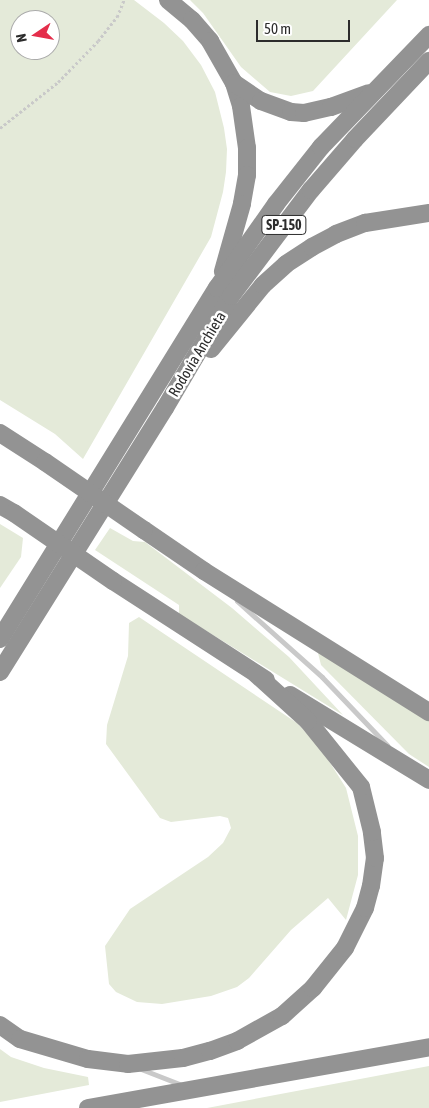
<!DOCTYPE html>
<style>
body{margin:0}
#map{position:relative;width:429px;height:1108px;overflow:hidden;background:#fff;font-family:"Asap Condensed",sans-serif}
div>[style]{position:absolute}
.green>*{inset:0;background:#e4ead9}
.path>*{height:2.5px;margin-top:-1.25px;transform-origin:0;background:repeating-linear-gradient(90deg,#c9c9c9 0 2.5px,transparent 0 5px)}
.service>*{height:5px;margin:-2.5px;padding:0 2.5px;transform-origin:2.5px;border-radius:2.5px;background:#c9c9c9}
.motorway>*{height:18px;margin:-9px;padding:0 9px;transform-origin:9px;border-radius:9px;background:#939393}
.motorway-bridge>*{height:18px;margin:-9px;padding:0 9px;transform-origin:9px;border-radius:9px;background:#939393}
span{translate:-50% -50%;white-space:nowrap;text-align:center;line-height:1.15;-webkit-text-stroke:5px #fff;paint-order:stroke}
.shield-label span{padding:1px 4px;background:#fff;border:1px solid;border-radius:4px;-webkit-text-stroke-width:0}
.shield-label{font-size:14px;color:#2c2c2c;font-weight:700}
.street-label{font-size:15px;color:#2c2c2c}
.north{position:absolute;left:10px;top:10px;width:50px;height:50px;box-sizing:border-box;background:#fff;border:1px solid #ababab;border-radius:50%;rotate:258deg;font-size:14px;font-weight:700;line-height:20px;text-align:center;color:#2c2c2c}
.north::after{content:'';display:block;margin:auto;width:18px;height:22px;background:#e42e4b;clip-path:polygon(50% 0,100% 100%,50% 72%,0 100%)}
.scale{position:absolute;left:256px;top:20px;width:94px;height:22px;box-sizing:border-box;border:2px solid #2c2c2c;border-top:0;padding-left:6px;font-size:15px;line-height:18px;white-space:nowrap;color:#2c2c2c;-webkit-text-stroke:4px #fff;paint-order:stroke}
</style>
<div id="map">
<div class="green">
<div style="clip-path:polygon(evenodd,0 0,134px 0,164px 23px,183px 41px,201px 65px,215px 92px,224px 128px,227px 149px,226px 172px,223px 192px,211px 237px,83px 459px,55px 434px,0 400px,0 0,20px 20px,50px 20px,50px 50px,20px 50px,20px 20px)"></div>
<div style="clip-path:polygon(190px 0,397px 0,313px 91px,291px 96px,270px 92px,241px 67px,203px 13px)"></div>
<div style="clip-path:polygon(0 524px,23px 538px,21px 557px,0 588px)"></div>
<div style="clip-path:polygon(110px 528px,133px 541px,145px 542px,232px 608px,289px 657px,343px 715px,179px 614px,179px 605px,95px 550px)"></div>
<div style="clip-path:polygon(139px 617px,297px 723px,322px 750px,346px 788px,358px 836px,358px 875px,346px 920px,328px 898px,291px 930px,249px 978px,237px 987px,211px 996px,162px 1004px,137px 1002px,116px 992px,109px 984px,105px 946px,130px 909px,208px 857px,223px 843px,231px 828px,228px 818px,220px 816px,171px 822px,160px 818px,106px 744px,107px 725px,128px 656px,129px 623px)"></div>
<div style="clip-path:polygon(317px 649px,429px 721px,429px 767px,409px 754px,321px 665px)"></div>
<div style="clip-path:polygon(0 1049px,11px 1057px,44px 1068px,88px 1077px,89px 1085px,0 1102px)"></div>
<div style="clip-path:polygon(429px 1066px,429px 1108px,207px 1108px)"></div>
</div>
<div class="path">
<div style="left:0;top:128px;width:74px;rotate:-38.4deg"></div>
<div style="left:58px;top:82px;width:57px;rotate:-45.7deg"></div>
<div style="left:98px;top:41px;width:31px;rotate:-52deg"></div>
<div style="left:117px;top:17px;width:18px;rotate:-68deg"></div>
</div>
<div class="service">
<div style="left:237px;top:601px;width:114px;rotate:41.8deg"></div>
<div style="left:322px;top:677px;width:95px;rotate:46.3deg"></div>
<div style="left:141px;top:1069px;width:44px;rotate:21.3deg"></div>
</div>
<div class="motorway">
<div style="left:168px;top:0;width:31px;rotate:40deg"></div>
<div style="left:192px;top:20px;width:28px;rotate:49deg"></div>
<div style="left:210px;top:41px;width:48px;rotate:60.3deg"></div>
<div style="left:234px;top:83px;width:24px;rotate:73deg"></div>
<div style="left:241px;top:106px;width:42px;rotate:81.9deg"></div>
<div style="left:247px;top:148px;width:27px;rotate:90deg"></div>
<div style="left:247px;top:175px;width:29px;rotate:100deg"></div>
<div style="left:242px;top:204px;width:70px;rotate:105.8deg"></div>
<div style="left:234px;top:83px;width:32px;rotate:34deg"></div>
<div style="left:261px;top:101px;width:32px;rotate:20deg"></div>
<div style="left:291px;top:112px;width:13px;rotate:4deg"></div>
<div style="left:304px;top:113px;width:28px;rotate:-13deg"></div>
<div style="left:331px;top:107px;width:40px;rotate:-20.2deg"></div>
<div style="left:211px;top:349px;width:82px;rotate:-50.9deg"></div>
<div style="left:263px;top:285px;width:31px;rotate:-42deg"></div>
<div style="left:286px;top:264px;width:31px;rotate:-33deg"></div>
<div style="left:312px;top:247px;width:27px;rotate:-28deg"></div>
<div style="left:336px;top:234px;width:31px;rotate:-21deg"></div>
<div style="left:365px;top:223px;width:65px;rotate:-8.9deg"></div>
<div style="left:0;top:433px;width:54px;rotate:32.8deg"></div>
<div style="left:0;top:505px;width:16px;rotate:30deg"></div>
<div style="left:144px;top:530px;width:73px;rotate:34.3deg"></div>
<div style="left:204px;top:571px;width:266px;rotate:32.1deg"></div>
<div style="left:113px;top:581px;width:182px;rotate:32.9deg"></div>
<div style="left:0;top:639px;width:413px;rotate:-58.3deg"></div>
<div style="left:217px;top:288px;width:103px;rotate:-54.9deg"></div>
<div style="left:276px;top:204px;width:73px;rotate:-51.7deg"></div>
<div style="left:321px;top:147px;width:156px;rotate:-46deg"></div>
<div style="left:0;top:672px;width:311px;rotate:-58deg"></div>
<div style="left:165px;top:408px;width:130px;rotate:-59.5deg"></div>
<div style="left:231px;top:296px;width:133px;rotate:-53deg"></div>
<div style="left:311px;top:190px;width:67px;rotate:-49.2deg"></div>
<div style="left:355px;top:139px;width:108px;rotate:-46.5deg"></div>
<div style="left:290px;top:695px;width:163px;rotate:31.4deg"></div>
<div style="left:0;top:1025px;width:24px;rotate:35deg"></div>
<div style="left:20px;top:1039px;width:71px;rotate:16.4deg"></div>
<div style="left:88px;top:1059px;width:40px;rotate:7.1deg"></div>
<div style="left:128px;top:1064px;width:55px;rotate:-6.2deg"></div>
<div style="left:183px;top:1058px;width:28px;rotate:-15deg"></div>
<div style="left:210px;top:1051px;width:29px;rotate:-20deg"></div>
<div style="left:237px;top:1041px;width:51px;rotate:-29.1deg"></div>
<div style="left:282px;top:1016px;width:42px;rotate:-42.1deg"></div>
<div style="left:313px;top:988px;width:51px;rotate:-51.3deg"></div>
<div style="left:345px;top:948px;width:45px;rotate:-63.4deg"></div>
<div style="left:365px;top:908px;width:23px;rotate:-75deg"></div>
<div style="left:371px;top:886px;width:28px;rotate:-82deg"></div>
<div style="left:375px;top:858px;width:26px;rotate:-97deg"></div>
<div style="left:372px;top:832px;width:46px;rotate:-103.7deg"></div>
<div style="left:361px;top:787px;width:85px;rotate:-128.8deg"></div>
<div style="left:308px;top:721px;width:70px;rotate:-137.9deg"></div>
<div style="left:88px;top:1108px;width:346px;rotate:-10.1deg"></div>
</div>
<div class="motorway-bridge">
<div style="left:45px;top:462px;width:120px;rotate:34.5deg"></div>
<div style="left:14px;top:513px;width:120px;rotate:34.5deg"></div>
</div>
<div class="shield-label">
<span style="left:284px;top:225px">SP-150</span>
</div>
<div class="street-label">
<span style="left:197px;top:354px;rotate:-59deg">Rodovia Anchieta</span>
</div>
<div class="north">N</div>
<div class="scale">50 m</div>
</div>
